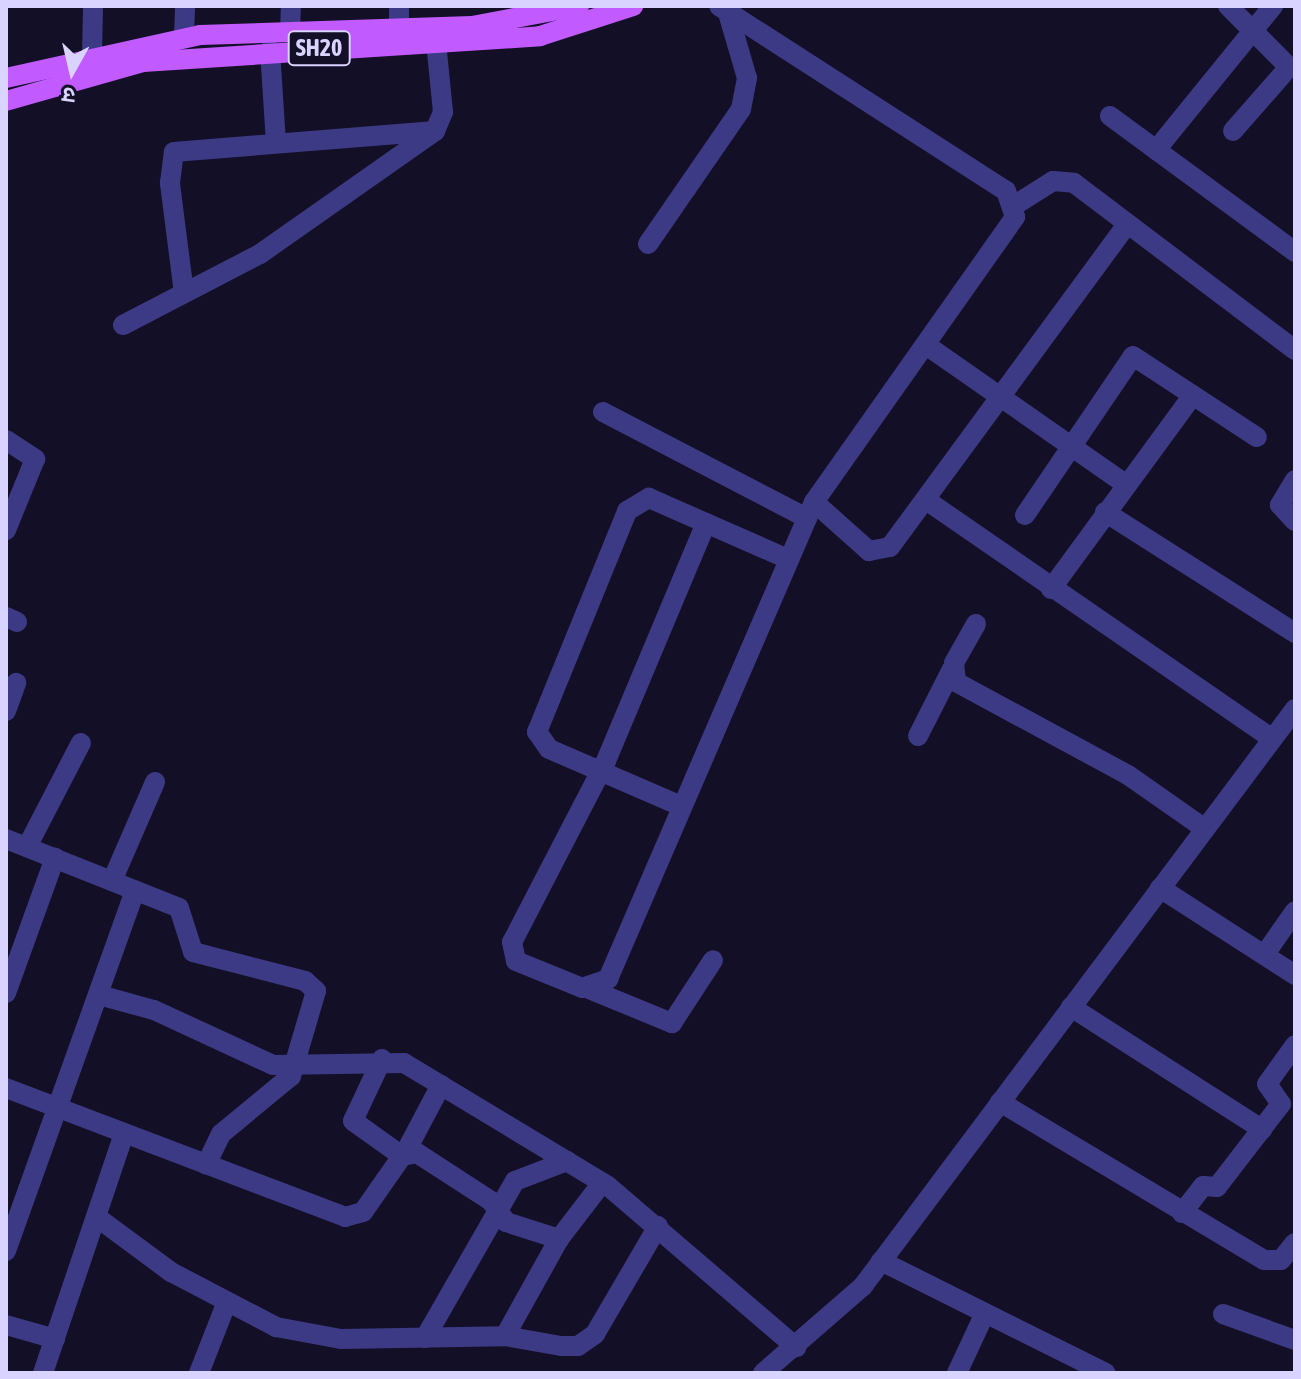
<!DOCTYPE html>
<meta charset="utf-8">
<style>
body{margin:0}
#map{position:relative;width:1301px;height:1379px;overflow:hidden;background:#130f26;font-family:"Asap Condensed","Noto Sans Devanagari",sans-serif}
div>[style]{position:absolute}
.minor>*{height:20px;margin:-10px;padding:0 10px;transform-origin:10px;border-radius:10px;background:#3d3a85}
.major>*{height:20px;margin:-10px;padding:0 10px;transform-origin:10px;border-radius:10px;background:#c25bff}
span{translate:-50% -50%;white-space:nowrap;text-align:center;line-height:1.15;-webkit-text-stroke:8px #130f26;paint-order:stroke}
.shield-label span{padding:2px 6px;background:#130f26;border:2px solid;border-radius:6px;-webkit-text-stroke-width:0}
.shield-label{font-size:24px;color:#d9d4ff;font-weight:700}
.frame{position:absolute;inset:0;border:8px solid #d9d4ff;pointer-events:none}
.north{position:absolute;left:32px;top:32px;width:80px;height:80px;-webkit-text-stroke:6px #130f26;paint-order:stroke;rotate:188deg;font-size:22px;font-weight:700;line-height:32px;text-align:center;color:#d9d4ff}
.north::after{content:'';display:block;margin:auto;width:28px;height:36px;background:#d9d4ff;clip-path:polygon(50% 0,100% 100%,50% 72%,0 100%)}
</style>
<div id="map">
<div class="minor">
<div style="left:1228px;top:6px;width:86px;rotate:45deg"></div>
<div style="left:1289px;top:67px;width:85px;rotate:131.2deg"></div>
<div style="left:399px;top:28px;width:22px;rotate:-90deg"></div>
<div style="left:290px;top:32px;width:26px;rotate:-88deg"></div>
<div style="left:184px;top:37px;width:31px;rotate:-88deg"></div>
<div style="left:270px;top:50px;width:93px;rotate:86.3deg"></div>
<div style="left:92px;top:55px;width:49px;rotate:-88.8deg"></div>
<div style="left:1110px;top:116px;width:230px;rotate:36.3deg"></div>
<div style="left:1156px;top:150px;width:186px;rotate:-50.9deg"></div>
<div style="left:1015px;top:205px;width:45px;rotate:-32.3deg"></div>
<div style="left:1053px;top:181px;width:21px;rotate:5deg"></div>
<div style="left:1074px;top:183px;width:277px;rotate:37.1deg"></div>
<div style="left:648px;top:244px;width:164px;rotate:-55.4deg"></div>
<div style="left:741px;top:109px;width:32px;rotate:-79deg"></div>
<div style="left:747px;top:78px;width:68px;rotate:-106.3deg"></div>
<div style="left:184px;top:293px;width:111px;rotate:-97.3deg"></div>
<div style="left:170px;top:183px;width:31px;rotate:-83deg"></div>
<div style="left:174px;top:152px;width:262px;rotate:-4.6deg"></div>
<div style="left:123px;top:325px;width:154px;rotate:-27.4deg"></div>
<div style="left:260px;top:254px;width:214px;rotate:-35.1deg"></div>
<div style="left:435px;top:131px;width:21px;rotate:-67deg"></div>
<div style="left:443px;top:112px;width:70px;rotate:-95.7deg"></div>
<div style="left:926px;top:345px;width:243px;rotate:34.9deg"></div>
<div style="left:603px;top:412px;width:230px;rotate:27.5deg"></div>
<div style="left:6px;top:440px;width:35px;rotate:33deg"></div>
<div style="left:35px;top:459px;width:77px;rotate:112.2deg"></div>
<div style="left:1295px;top:480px;width:29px;rotate:121deg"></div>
<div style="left:1280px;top:505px;width:22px;rotate:47deg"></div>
<div style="left:926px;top:500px;width:421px;rotate:34.6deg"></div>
<div style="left:814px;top:502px;width:74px;rotate:41.7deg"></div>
<div style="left:869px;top:551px;width:21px;rotate:-11deg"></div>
<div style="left:890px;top:547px;width:398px;rotate:-53.7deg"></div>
<div style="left:1105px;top:512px;width:225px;rotate:32.5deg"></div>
<div style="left:1025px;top:515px;width:192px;rotate:-55.8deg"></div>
<div style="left:1133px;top:356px;width:148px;rotate:33.2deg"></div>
<div style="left:706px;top:523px;width:258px;rotate:112.8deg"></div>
<div style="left:606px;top:761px;width:204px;rotate:117.4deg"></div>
<div style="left:512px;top:942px;width:19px;rotate:78deg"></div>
<div style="left:516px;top:961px;width:71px;rotate:22.2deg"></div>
<div style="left:582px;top:988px;width:28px;rotate:-19deg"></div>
<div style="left:608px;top:979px;width:520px;rotate:-66.64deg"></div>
<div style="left:814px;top:502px;width:349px;rotate:-54.8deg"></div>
<div style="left:1015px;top:217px;width:28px;rotate:-109deg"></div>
<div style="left:1006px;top:191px;width:341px;rotate:-147.2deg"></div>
<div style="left:1051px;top:589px;width:240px;rotate:-53.8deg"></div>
<div style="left:6px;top:617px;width:12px;rotate:24deg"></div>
<div style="left:976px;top:624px;width:45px;rotate:119.4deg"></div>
<div style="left:954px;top:663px;width:19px;rotate:84deg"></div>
<div style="left:956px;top:682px;width:196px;rotate:28.4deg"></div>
<div style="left:1128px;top:775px;width:94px;rotate:35deg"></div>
<div style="left:6px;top:711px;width:30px;rotate:-70deg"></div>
<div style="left:918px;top:736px;width:75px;rotate:-63.1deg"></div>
<div style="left:681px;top:806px;width:144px;rotate:-156.6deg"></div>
<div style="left:549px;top:749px;width:21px;rotate:-125deg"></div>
<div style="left:537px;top:732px;width:239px;rotate:-67.8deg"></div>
<div style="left:627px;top:511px;width:26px;rotate:-31deg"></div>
<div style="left:649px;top:498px;width:152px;rotate:23.7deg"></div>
<div style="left:6px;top:839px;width:186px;rotate:21.7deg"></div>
<div style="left:179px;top:908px;width:46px;rotate:72.3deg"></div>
<div style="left:193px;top:952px;width:116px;rotate:14.5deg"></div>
<div style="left:305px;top:981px;width:15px;rotate:42deg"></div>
<div style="left:316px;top:991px;width:89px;rotate:106.4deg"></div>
<div style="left:291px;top:1076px;width:91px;rotate:140.4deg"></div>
<div style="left:221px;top:1134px;width:34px;rotate:116deg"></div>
<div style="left:27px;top:847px;width:117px;rotate:-62.6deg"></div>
<div style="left:112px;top:881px;width:108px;rotate:-66.5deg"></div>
<div style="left:1160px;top:888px;width:161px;rotate:32.8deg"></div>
<div style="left:1265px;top:954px;width:52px;rotate:-55.1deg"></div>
<div style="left:589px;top:989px;width:90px;rotate:22.3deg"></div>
<div style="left:672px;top:1023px;width:75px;rotate:-56.9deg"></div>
<div style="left:6px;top:993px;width:144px;rotate:-70.1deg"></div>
<div style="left:99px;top:995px;width:57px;rotate:15.3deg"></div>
<div style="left:154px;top:1010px;width:131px;rotate:24.8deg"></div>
<div style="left:273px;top:1065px;width:131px;rotate:-0.9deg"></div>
<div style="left:404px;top:1063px;width:238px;rotate:31.1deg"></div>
<div style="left:608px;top:1186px;width:248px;rotate:40.6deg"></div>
<div style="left:1071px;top:1007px;width:227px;rotate:32.6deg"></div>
<div style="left:382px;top:1059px;width:68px;rotate:115.1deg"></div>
<div style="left:353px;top:1121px;width:60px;rotate:35.5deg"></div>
<div style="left:6px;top:1088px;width:363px;rotate:20.8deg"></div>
<div style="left:345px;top:1217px;width:19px;rotate:-16deg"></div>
<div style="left:363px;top:1212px;width:68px;rotate:-55.1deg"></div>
<div style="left:402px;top:1156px;width:15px;rotate:-11deg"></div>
<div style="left:417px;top:1153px;width:88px;rotate:33deg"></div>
<div style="left:491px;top:1201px;width:26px;rotate:54deg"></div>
<div style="left:506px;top:1222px;width:56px;rotate:17.8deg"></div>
<div style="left:1000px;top:1102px;width:308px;rotate:30.9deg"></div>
<div style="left:1264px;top:1260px;width:17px"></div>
<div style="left:1281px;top:1260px;width:22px;rotate:-51deg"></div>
<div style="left:405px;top:1153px;width:77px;rotate:-62.1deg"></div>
<div style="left:1182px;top:1213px;width:34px;rotate:-52deg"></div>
<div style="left:1203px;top:1186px;width:14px;rotate:4deg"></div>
<div style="left:1217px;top:1187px;width:105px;rotate:-52.4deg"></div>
<div style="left:1281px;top:1104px;width:24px;rotate:-125deg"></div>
<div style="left:1267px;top:1084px;width:48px;rotate:-54.3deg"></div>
<div style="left:98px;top:1218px;width:91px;rotate:36.5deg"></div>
<div style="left:171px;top:1272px;width:119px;rotate:27.6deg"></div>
<div style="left:276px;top:1327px;width:66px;rotate:10.5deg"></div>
<div style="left:341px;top:1339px;width:164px;rotate:-1deg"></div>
<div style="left:505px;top:1336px;width:57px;rotate:10.1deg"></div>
<div style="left:561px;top:1346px;width:17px"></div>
<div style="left:578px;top:1346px;width:21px;rotate:-35deg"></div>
<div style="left:595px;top:1334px;width:125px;rotate:-59.7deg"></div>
<div style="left:6px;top:1251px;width:383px;rotate:-70.3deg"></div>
<div style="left:881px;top:1261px;width:251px;rotate:26.5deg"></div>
<div style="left:1223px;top:1314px;width:77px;rotate:19.9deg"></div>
<div style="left:6px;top:1325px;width:51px;rotate:15.9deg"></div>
<div style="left:505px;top:1336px;width:111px;rotate:-60.9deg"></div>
<div style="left:559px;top:1239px;width:71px;rotate:-52.5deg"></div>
<div style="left:425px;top:1338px;width:181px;rotate:-60.2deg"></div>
<div style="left:515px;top:1181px;width:56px;rotate:-21deg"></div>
<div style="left:43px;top:1373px;width:252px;rotate:-71.3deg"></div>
<div style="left:199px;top:1373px;width:74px;rotate:-68.6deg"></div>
<div style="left:763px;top:1373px;width:133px;rotate:-41deg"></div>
<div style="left:863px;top:1286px;width:721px;rotate:-53.18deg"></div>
<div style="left:957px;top:1373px;width:66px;rotate:-65deg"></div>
</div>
<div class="major">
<div style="left:6px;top:78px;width:199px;rotate:-12.5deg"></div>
<div style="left:200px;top:35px;width:272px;rotate:-1.9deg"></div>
<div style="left:472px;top:26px;width:109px;rotate:-10.6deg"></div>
<div style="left:6px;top:101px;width:142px;rotate:-15.9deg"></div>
<div style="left:143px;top:62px;width:398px;rotate:-3.7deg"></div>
<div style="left:540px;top:36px;width:98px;rotate:-17.9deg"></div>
</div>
<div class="shield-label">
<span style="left:319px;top:48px">SH20</span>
</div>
<div class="frame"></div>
<div class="north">उ</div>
</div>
